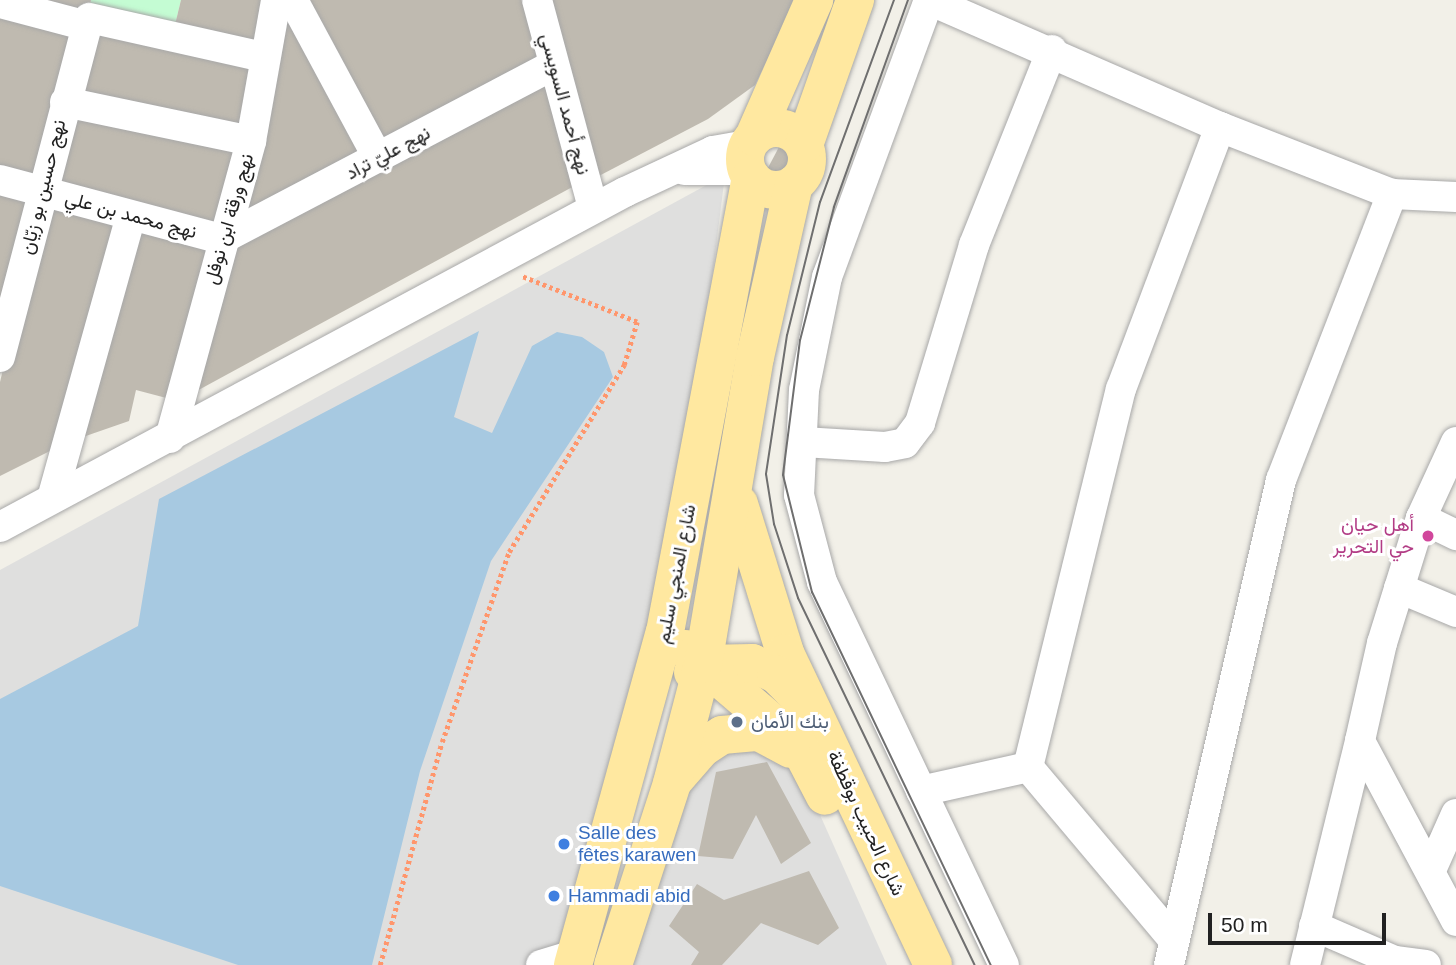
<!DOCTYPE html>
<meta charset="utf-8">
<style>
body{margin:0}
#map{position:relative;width:1456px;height:965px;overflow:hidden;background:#f2f0e8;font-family:Helvetica,Vazirmatn,sans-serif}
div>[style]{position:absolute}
.residential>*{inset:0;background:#dfdfde}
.park>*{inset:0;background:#c4fcd3}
.water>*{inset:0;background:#a7c9e1}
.building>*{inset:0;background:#bfbab0;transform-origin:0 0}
.path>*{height:4.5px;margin-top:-2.25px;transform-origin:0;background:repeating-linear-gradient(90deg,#ff966c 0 3.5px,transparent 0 7px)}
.roads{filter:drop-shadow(0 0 2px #a8a8a8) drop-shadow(0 0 2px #a8a8a8)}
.minor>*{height:30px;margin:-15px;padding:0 15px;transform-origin:15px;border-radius:15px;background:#fff}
.major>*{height:38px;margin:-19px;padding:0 19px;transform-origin:19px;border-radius:19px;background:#ffe8a0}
.major>.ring{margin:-19px;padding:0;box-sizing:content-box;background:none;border:38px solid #ffe8a0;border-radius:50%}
.tram>*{height:2px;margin:-1px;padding:0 1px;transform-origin:1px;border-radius:1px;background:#6f6f6f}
.dots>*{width:19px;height:19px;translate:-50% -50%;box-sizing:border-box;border:4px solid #fff;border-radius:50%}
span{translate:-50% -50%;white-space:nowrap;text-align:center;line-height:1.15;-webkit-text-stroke:6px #fff;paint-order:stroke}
.street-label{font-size:19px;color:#212121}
.hotel-label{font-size:19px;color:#b23c85}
.right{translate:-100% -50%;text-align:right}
.service-label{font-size:19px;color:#4e5e75}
.left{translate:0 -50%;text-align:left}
.shop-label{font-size:19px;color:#366cbe}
.scale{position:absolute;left:1208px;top:913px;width:178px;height:32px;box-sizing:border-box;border:4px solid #212121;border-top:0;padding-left:9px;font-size:21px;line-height:24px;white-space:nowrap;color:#212121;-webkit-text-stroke:5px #fff;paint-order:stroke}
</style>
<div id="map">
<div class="residential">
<div style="clip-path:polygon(725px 175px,691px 447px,662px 620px,558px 965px,0 965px,0 570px)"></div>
<div style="clip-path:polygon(733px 735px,800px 770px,887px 965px,631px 965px,684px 789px)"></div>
</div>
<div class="park">
<div style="clip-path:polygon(91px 0,181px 0,173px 33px,87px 15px)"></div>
</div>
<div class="water">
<div style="clip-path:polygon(479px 331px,454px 417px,492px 433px,532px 346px,557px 332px,582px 337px,604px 352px,613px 377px,491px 561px,420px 771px,372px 965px,238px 965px,0 886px,0 699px,138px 626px,159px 499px)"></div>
</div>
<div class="building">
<div style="clip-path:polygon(7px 0,91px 0,86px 20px)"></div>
<div style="clip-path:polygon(181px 0,269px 0,256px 53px,173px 33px)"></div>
<div style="clip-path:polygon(308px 0,527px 0,544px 63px,381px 142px)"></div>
<div style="clip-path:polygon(549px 0,797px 0,755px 85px,708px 119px,595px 178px)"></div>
<div style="clip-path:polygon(0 6px,80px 27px,38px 185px,0 175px)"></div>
<div style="clip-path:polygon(283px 8px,365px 154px,235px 226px)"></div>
<div style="left:92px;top:20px;width:178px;height:80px;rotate:13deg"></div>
<div style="clip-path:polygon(547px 83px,576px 185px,193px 393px,228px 242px)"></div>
<div style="left:71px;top:106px;width:178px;height:84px;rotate:12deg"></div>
<div style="left:779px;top:147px;width:27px;height:26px;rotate:28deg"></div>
<div style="clip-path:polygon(0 186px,37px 197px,0 327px)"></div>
<div style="clip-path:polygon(44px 198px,123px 217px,68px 442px,0 476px,0 382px)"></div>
<div style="clip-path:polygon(136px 220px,214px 240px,174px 400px,136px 390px,129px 421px,80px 438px)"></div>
<div style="clip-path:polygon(767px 762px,811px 843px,781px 864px,756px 815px,733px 859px,698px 856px,716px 772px)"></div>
<div style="clip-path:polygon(809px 871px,839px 928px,818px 945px,761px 923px,722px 965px,691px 965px,699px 952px,669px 926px,697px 884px,724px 900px)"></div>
</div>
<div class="path">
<div style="left:380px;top:965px;width:231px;rotate:-74.5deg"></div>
<div style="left:442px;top:742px;width:201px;rotate:-70.6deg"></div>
<div style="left:509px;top:552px;width:220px;rotate:-58.4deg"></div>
<div style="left:624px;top:365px;width:45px;rotate:-73.2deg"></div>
<div style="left:637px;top:322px;width:125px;rotate:-158.4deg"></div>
</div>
<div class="roads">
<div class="minor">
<div style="left:293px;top:0;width:179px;rotate:61.7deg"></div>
<div style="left:537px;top:0;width:215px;rotate:74.9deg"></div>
<div style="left:929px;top:0;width:295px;rotate:110.2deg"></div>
<div style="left:827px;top:277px;width:115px;rotate:101.5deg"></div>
<div style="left:804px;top:390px;width:105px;rotate:92.7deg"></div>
<div style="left:799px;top:495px;width:90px;rotate:75.2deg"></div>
<div style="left:822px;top:582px;width:424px;rotate:64.6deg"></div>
<div style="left:929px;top:0;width:318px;rotate:23.6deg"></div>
<div style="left:1220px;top:127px;width:185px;rotate:21.3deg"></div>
<div style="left:1392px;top:194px;width:64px;rotate:2.7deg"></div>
<div style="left:0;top:3px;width:90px;rotate:14.8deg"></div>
<div style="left:65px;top:102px;width:190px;rotate:11.8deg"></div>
<div style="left:684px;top:170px;width:63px"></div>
<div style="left:0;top:180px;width:230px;rotate:14.9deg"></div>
<div style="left:222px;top:239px;width:374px;rotate:-27.7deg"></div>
<div style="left:0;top:357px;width:350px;rotate:-75.3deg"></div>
<div style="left:89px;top:18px;width:179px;rotate:12.6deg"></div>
<div style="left:170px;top:438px;width:308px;rotate:-74.7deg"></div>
<div style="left:251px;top:141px;width:143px;rotate:-79.9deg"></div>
<div style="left:803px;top:442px;width:82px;rotate:3.5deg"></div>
<div style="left:885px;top:447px;width:20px;rotate:-11deg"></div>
<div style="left:905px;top:443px;width:25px;rotate:-53deg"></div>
<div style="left:920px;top:423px;width:186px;rotate:-73.1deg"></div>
<div style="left:974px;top:245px;width:210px;rotate:-68.2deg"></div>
<div style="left:1456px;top:442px;width:84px;rotate:114.7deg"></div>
<div style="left:1421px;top:518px;width:131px;rotate:107.3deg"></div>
<div style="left:1382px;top:643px;width:100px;rotate:102.7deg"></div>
<div style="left:1360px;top:741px;width:204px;rotate:61.9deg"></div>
<div style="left:53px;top:495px;width:290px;rotate:-74.4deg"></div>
<div style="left:1421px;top:518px;width:39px;rotate:26deg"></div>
<div style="left:0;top:527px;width:709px;rotate:-28.19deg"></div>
<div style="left:625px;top:192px;width:97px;rotate:-25deg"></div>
<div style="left:713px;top:151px;width:36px;rotate:-10deg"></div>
<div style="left:1399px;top:588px;width:62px;rotate:22.8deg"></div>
<div style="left:921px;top:791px;width:110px;rotate:-12.6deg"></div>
<div style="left:1432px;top:868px;width:59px;rotate:-66deg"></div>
<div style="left:1314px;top:926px;width:88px;rotate:23.4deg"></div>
<div style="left:1395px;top:961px;width:31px;rotate:7deg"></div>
<div style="left:1173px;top:939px;width:225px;rotate:-130.1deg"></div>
<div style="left:1028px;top:767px;width:389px;rotate:-76.2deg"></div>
<div style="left:1121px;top:389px;width:280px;rotate:-69.3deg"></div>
<div style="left:541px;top:965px;width:37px;rotate:-17deg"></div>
<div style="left:1169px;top:965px;width:498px;rotate:-77deg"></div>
<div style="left:1281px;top:480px;width:307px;rotate:-68.8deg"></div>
<div style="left:1305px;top:965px;width:231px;rotate:-76.2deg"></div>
</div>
<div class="major">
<div class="ring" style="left:745px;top:128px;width:24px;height:24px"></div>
<div style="left:754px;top:137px;width:150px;rotate:-66.3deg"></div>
<div style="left:804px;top:145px;width:154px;rotate:-70.6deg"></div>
<div style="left:739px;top:504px;width:156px;rotate:72.8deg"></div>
<div style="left:785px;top:653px;width:345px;rotate:64.6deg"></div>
<div style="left:686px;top:649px;width:149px;rotate:40.6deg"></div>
<div style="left:799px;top:746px;width:56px;rotate:62.5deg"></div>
<div style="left:693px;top:672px;width:13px;rotate:-39deg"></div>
<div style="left:703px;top:664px;width:49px;rotate:-1.2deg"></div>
<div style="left:752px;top:663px;width:26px;rotate:25deg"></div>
<div style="left:776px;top:674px;width:37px;rotate:45deg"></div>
<div style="left:675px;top:779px;width:41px;rotate:-48.9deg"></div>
<div style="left:702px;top:748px;width:24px;rotate:-33deg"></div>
<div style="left:722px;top:735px;width:37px;rotate:-5deg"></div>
<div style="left:759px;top:732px;width:36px;rotate:28deg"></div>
<div style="left:573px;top:965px;width:345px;rotate:-74.6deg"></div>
<div style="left:665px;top:632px;width:463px;rotate:-79.3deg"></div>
<div style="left:613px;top:965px;width:191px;rotate:-72deg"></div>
<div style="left:672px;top:783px;width:123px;rotate:-75.4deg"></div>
<div style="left:703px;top:664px;width:311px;rotate:-80.4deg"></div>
<div style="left:755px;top:357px;width:177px;rotate:-77.3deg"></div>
</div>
</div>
<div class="tram">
<div style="left:894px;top:0;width:215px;rotate:110.1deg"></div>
<div style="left:820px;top:202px;width:137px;rotate:103.9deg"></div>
<div style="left:787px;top:335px;width:141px;rotate:98.6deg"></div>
<div style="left:766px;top:474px;width:51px;rotate:80.9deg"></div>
<div style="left:774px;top:524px;width:78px;rotate:72deg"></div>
<div style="left:798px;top:598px;width:407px;rotate:64.3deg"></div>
<div style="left:908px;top:0;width:220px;rotate:109.7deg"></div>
<div style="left:834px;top:207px;width:137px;rotate:104.3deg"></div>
<div style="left:800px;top:340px;width:136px;rotate:97.2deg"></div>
<div style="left:783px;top:475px;width:121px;rotate:76.1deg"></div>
<div style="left:812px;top:592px;width:414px;rotate:64.4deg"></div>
</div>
<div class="dots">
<div style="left:1428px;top:536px;background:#d1479c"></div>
<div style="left:737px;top:722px;background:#5c6f8a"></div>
<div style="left:564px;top:844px;background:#3f7fe0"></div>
<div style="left:554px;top:896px;background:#3f7fe0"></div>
</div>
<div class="street-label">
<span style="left:565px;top:104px;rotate:75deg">نهج أحمد السويسي</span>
<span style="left:388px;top:153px;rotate:-28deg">نهج عليّ تراد</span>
<span style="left:43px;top:187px;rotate:-76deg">نهج حسين بو زيّان</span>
<span style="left:131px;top:215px;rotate:15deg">نهج محمد بن علي</span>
<span style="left:229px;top:219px;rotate:-74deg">نهج ورقة ابن نوفل</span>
<span style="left:676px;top:574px;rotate:-79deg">شارع المنجي سليم</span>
<span style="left:866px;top:823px;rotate:65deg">شارع الحبيب بوقطفة</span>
</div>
<div class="hotel-label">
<span class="right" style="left:1414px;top:536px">أهل حيان<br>حي التحرير</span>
</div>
<div class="service-label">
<span class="left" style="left:751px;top:722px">بنك الأمان</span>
</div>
<div class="shop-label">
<span class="left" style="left:578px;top:844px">Salle des<br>fêtes karawen</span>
<span class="left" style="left:568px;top:896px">Hammadi abid</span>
</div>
<div class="scale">50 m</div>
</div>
